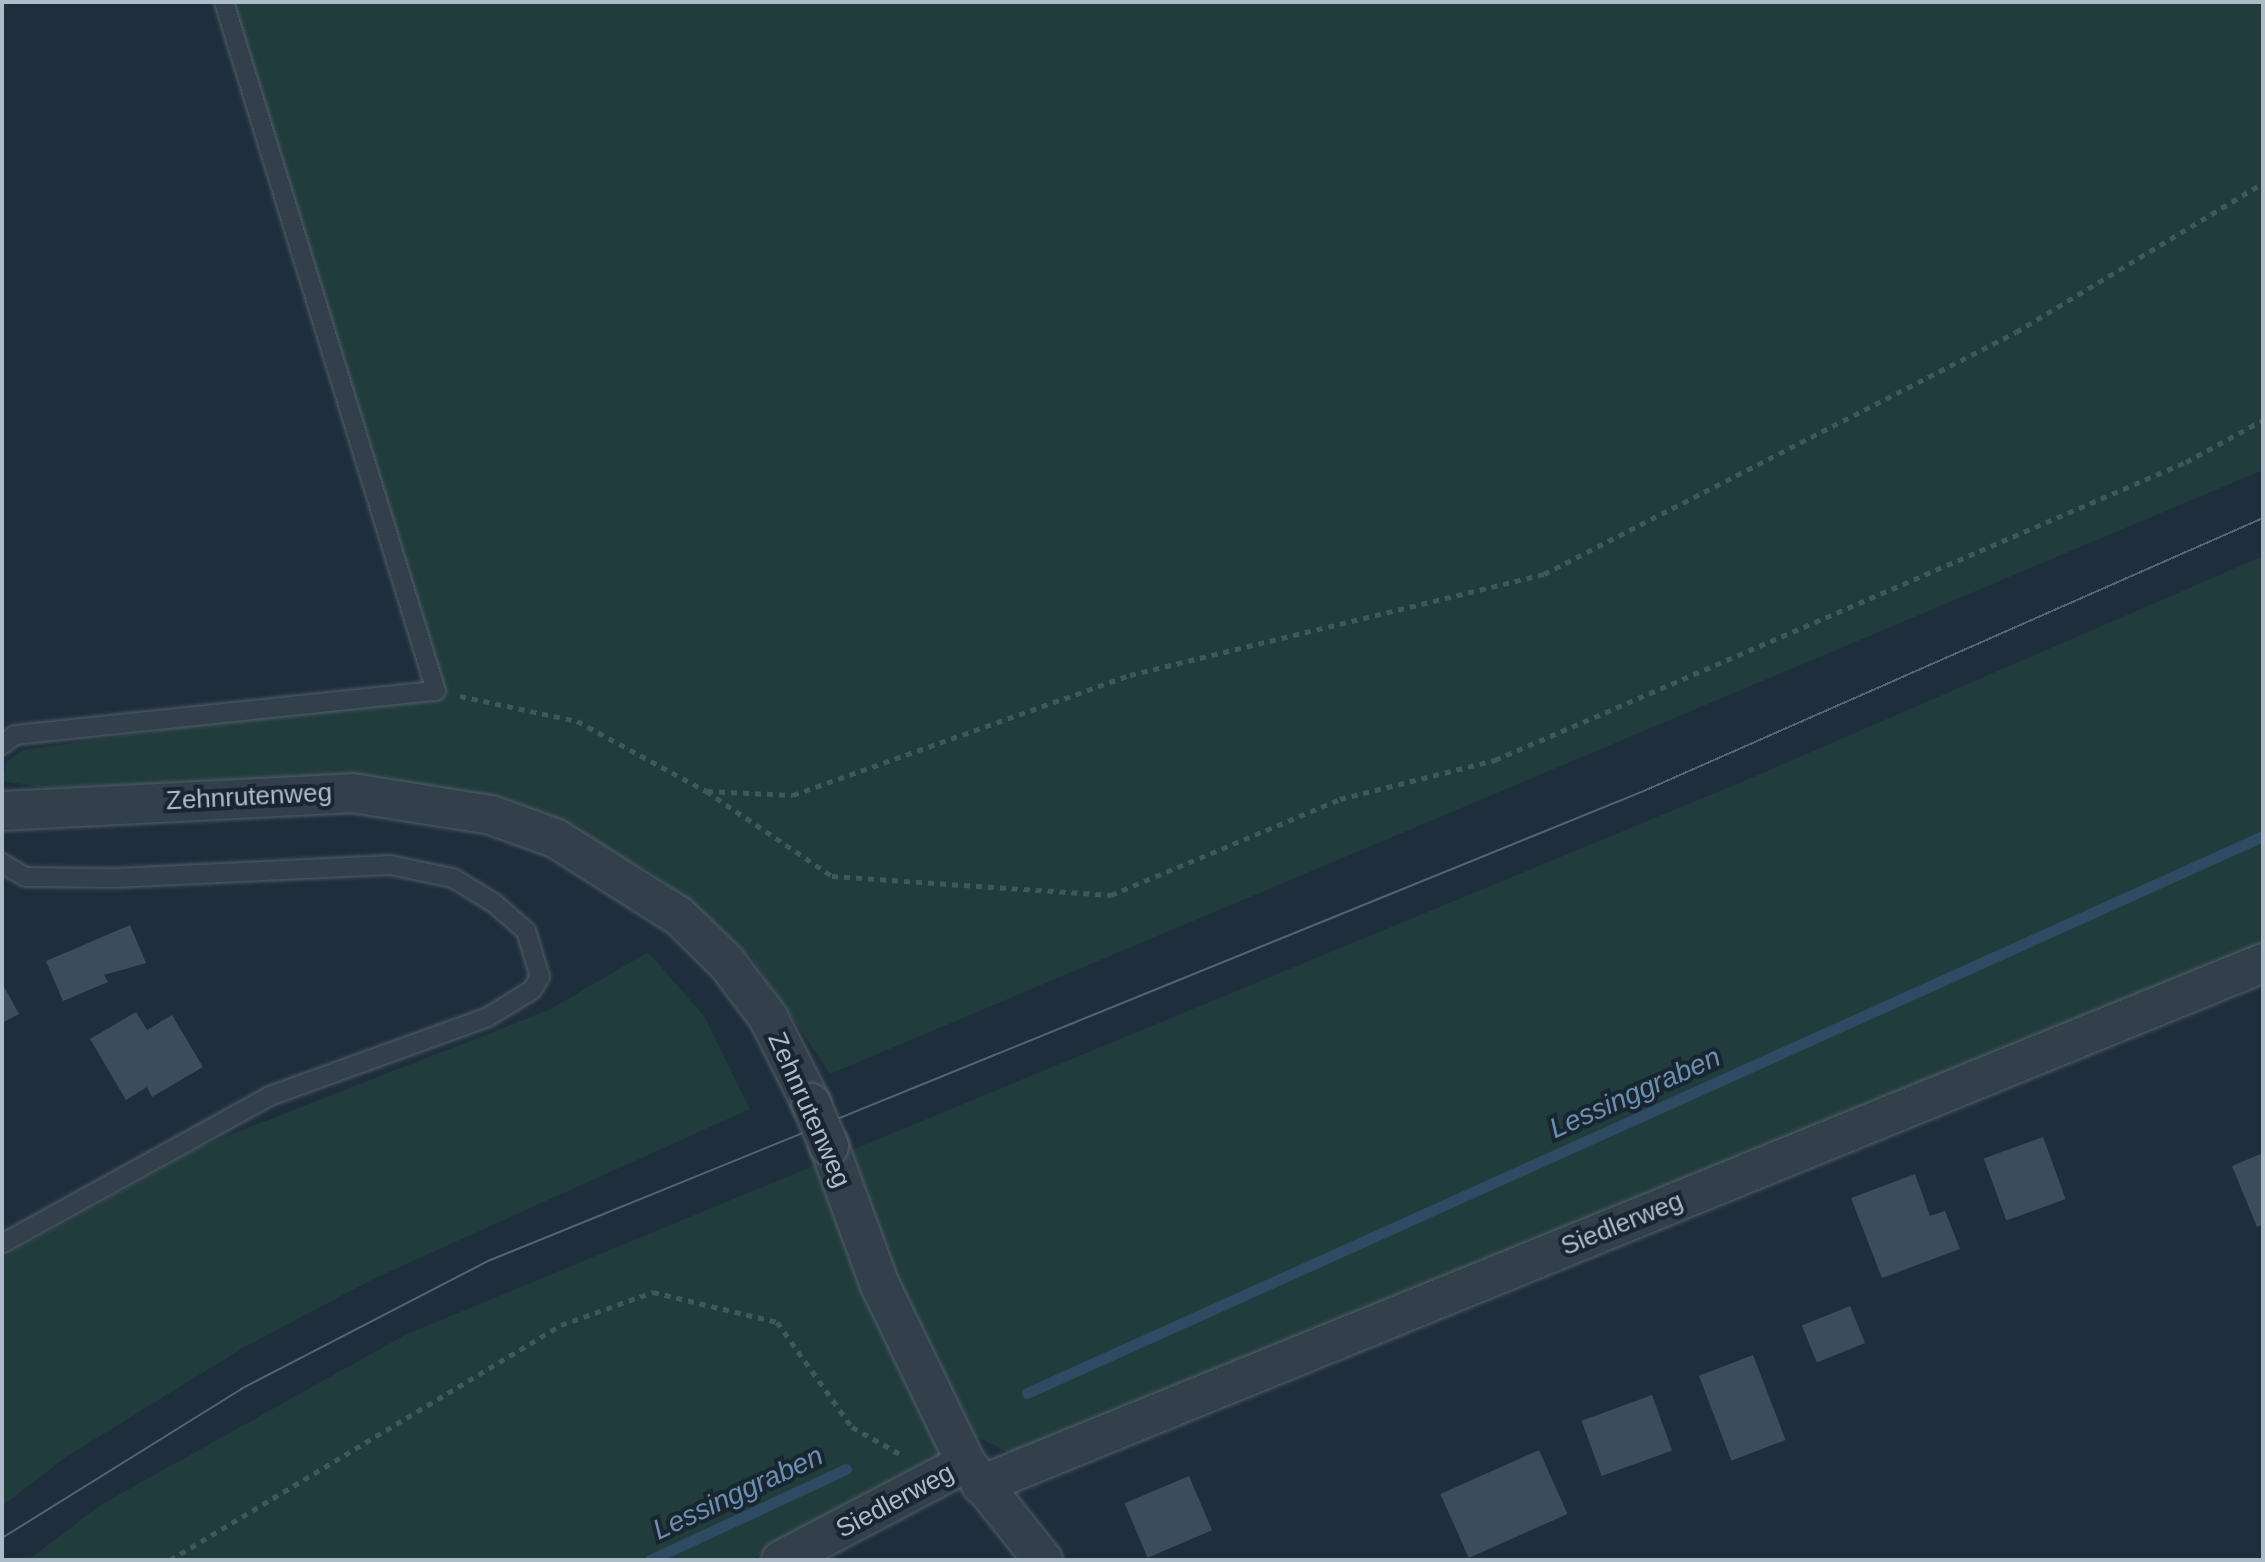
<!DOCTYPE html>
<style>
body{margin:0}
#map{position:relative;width:2265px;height:1562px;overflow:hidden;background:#1f2e3c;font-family:Helvetica,sans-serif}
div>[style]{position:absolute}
.green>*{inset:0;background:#213c3d}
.stream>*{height:11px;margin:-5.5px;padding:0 5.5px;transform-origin:5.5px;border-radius:5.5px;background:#2f4a63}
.building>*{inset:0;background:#3b4d5b;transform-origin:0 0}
.path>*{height:5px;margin-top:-2.5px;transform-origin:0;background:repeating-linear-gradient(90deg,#3f595a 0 6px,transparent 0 12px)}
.roads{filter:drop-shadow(0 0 2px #515e69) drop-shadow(0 0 2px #515e69)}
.lane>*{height:18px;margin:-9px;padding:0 9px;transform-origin:9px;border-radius:9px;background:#33404c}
.street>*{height:38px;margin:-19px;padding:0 19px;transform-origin:19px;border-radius:19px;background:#33404c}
.tram>*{height:2px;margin:-1px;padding:0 1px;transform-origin:1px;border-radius:1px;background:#556473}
.bridges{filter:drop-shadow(0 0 2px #515e69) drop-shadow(0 0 2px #515e69)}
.street-bridge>*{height:38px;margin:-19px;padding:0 19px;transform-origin:19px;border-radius:19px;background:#33404c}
span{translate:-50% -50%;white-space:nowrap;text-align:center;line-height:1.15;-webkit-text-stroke:8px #192530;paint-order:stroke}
.street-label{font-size:26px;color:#aebbc8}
.water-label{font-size:28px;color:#6b8faf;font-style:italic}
.frame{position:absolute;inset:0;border:4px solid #aebbc8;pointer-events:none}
</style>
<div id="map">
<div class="green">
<div style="clip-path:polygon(220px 2px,2263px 2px,2263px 470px,830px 1074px,751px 957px,702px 911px,650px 871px,500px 799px,346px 775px,45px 788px,2px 781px,7px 761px,23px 750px,436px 691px)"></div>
<div style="clip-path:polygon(2263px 556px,2263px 947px,1013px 1455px,980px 1438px,750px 1560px,28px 1560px,102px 1504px,407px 1334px,1744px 781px)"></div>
<div style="clip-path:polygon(648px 952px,704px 1016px,750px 1109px,375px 1278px,241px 1349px,66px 1457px,2px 1506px,2px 1258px,204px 1145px,549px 1010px)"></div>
</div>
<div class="stream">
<div style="left:1027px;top:1393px;width:1356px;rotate:-24.26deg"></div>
<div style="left:650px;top:1560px;width:216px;rotate:-24.9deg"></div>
</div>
<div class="building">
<div style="clip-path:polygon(130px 925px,146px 963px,104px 975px,108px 982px,63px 1001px,46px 961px)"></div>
<div style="clip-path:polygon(2px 983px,19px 1014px,2px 1023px)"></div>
<div style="clip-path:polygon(136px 1012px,147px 1030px,172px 1015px,203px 1067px,152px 1097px,147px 1087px,126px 1100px,90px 1039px)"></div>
<div style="left:2043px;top:1137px;width:66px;height:63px;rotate:70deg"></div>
<div style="clip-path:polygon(2263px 1153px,2263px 1224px,2257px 1227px,2232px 1166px)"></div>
<div style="clip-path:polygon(1915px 1174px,1930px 1216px,1945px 1211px,1960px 1249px,1882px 1278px,1851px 1198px)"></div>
<div style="left:1850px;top:1306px;width:40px;height:52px;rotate:68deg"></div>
<div style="left:1753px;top:1355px;width:91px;height:58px;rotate:69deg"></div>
<div style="left:1652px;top:1395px;width:59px;height:75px;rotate:70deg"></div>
<div style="left:1539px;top:1450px;width:70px;height:108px;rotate:66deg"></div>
<div style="left:1189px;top:1476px;width:59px;height:70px;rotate:67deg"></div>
</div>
<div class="path">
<div style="left:460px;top:696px;width:120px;rotate:12.1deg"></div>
<div style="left:577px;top:721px;width:147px;rotate:28.5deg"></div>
<div style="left:706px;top:791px;width:152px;rotate:34deg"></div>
<div style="left:832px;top:876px;width:280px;rotate:3.9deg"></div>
<div style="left:1111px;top:895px;width:248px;rotate:-22.7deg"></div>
<div style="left:1340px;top:799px;width:160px;rotate:-14.1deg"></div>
<div style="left:1495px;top:760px;width:753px;rotate:-23.33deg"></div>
<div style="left:2186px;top:462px;width:88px;rotate:-28.6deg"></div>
<div style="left:707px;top:791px;width:86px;rotate:2.7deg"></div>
<div style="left:793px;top:795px;width:358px;rotate:-19.6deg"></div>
<div style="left:1130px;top:675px;width:426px;rotate:-13.7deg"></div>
<div style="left:1544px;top:574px;width:530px;rotate:-27.14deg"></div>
<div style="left:2016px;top:332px;width:288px;rotate:-31.1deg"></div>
<div style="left:170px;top:1560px;width:456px;rotate:-31deg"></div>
<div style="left:561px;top:1325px;width:98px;rotate:-19.7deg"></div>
<div style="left:653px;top:1292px;width:128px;rotate:13.6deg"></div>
<div style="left:777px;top:1322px;width:129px;rotate:54.5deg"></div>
<div style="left:852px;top:1427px;width:55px;rotate:29.4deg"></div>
</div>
<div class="roads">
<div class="lane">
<div style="left:2px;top:745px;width:16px;rotate:-38deg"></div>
<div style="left:15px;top:735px;width:423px;rotate:-6deg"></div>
<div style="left:436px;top:691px;width:721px;rotate:-107.1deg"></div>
<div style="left:2px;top:863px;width:27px;rotate:31deg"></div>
<div style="left:25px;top:877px;width:90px;rotate:0.6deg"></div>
<div style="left:115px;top:878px;width:275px;rotate:-2.7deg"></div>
<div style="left:390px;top:865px;width:64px;rotate:11.7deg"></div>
<div style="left:453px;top:878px;width:48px;rotate:31.4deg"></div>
<div style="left:494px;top:903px;width:43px;rotate:41.2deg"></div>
<div style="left:526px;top:931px;width:48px;rotate:73.1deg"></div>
<div style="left:540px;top:977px;width:15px;rotate:122deg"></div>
<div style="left:532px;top:990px;width:52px;rotate:148.5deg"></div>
<div style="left:488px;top:1017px;width:232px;rotate:160.1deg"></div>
<div style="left:270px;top:1096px;width:306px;rotate:151.1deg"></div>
</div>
<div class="street">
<div style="left:2px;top:811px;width:350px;rotate:-2.9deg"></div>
<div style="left:352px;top:793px;width:141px;rotate:9deg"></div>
<div style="left:491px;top:815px;width:68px;rotate:19.8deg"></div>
<div style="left:555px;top:838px;width:146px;rotate:32.2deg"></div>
<div style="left:679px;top:916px;width:67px;rotate:44.4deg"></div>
<div style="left:727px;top:963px;width:68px;rotate:52.8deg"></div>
<div style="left:768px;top:1017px;width:96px;rotate:63.4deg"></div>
<div style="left:829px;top:1146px;width:146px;rotate:69.9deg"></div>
<div style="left:879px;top:1283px;width:200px;rotate:64.2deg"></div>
<div style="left:966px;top:1463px;width:124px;rotate:51.6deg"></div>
<div style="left:981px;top:1485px;width:1384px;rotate:-22.15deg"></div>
<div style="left:781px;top:1560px;width:209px;rotate:-27.7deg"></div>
</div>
</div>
<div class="tram">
<div style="left:2px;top:1538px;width:282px;rotate:-31.9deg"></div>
<div style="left:241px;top:1389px;width:278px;rotate:-27.4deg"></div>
<div style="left:488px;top:1261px;width:1250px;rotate:-22.13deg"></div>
<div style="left:1646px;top:790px;width:674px;rotate:-23.79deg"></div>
</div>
<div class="bridges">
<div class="street-bridge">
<div style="left:811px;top:1103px;width:47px;rotate:67.3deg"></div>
</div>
</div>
<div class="street-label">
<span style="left:249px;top:797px;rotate:-3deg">Zehnrutenweg</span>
<span style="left:809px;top:1110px;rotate:66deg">Zehnrutenweg</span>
<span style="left:1622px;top:1224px;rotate:-22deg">Siedlerweg</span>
<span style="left:895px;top:1501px;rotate:-28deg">Siedlerweg</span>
</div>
<div class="water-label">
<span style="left:1635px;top:1093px;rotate:-24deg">Lessinggraben</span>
<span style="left:738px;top:1493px;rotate:-25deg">Lessinggraben</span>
</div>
<div class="frame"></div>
</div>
